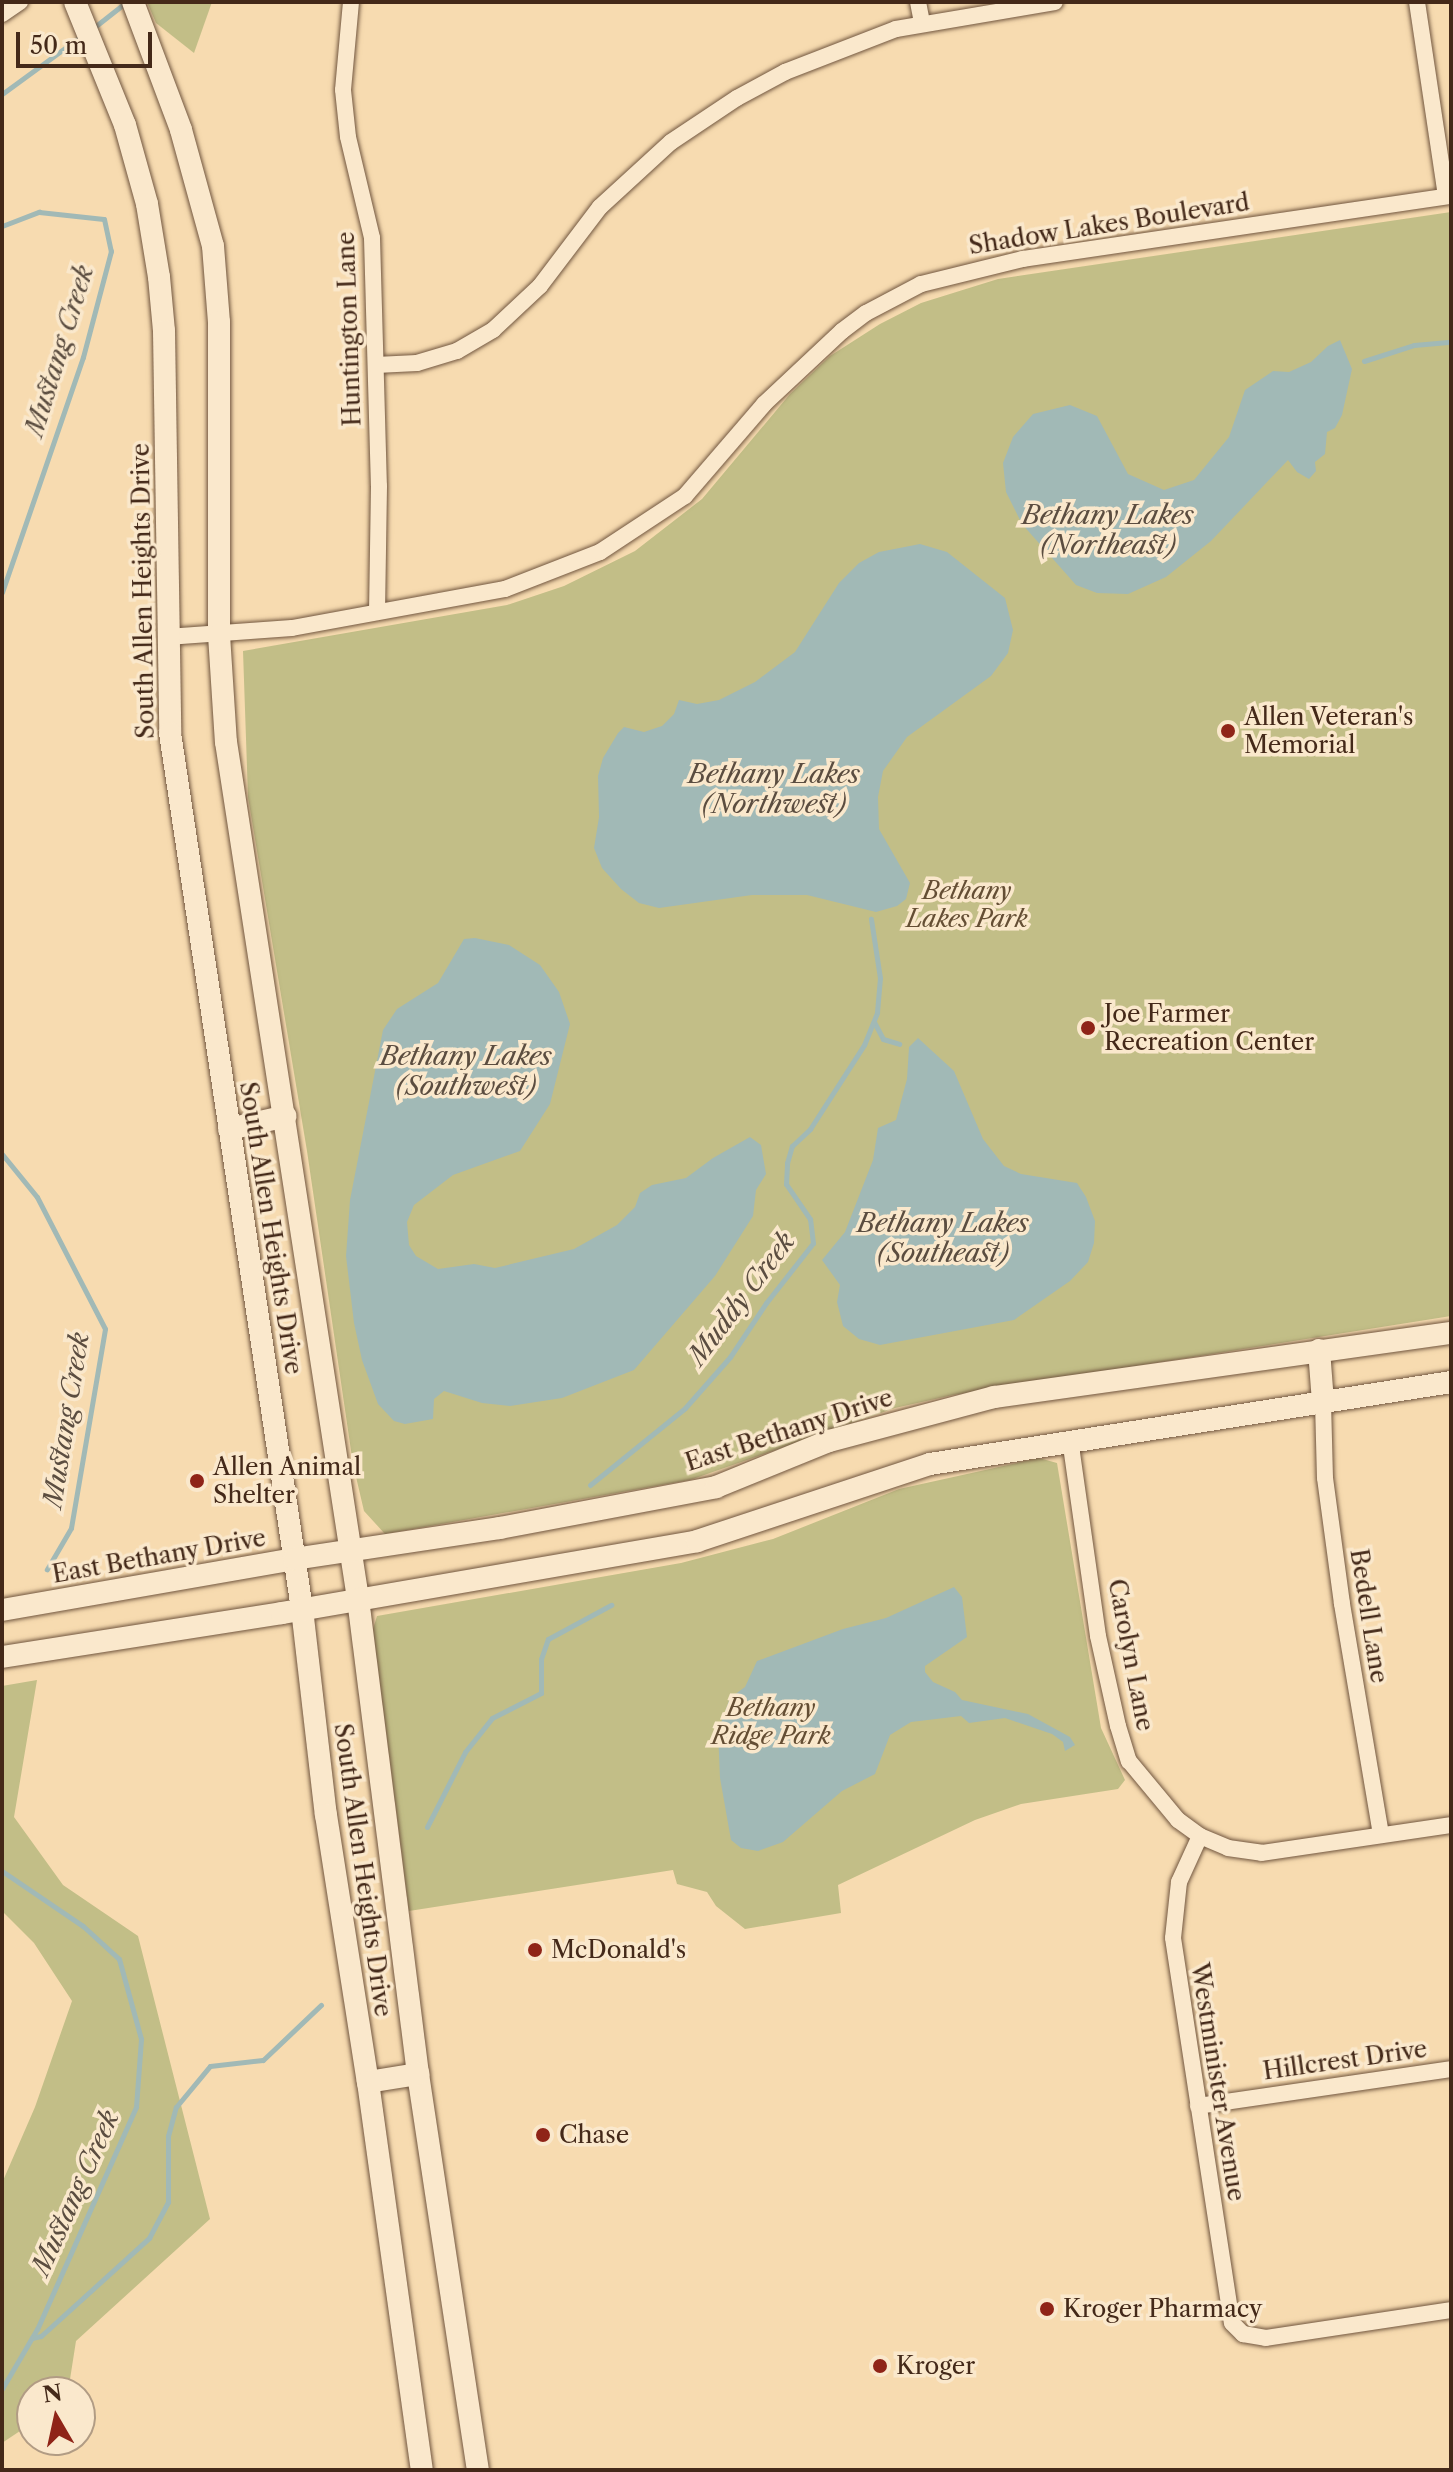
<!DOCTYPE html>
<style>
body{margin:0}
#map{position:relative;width:1453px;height:2472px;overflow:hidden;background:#f7dbb0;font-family:"Libre Caslon Text",serif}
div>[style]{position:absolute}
.green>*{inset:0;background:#c2be87}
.water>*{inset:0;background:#a1b9b6}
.stream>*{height:5px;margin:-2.5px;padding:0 2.5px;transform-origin:2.5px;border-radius:2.5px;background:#a1b9b6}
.roads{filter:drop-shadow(0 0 2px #71563f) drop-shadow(0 0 2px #71563f)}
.minor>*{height:16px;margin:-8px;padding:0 8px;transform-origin:8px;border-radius:8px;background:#fae8cc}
.secondary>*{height:22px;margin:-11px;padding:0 11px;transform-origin:11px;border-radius:11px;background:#fae8cc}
.dots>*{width:22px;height:22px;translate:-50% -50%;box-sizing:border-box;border:4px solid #fae8cc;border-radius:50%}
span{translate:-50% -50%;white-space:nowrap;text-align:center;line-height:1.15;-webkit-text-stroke:7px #fae8cc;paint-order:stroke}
.street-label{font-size:24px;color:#442919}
.poi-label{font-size:24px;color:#442919}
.left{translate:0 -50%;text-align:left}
.park-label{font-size:24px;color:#644e34;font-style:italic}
.water-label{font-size:26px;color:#5b4d40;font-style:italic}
.frame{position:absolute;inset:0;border:4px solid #442919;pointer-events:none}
.north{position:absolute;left:16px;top:2376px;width:80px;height:80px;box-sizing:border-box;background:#fae8cc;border:2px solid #b19c84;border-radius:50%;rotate:351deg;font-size:22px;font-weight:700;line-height:32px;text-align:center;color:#442919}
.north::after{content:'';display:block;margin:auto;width:28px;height:36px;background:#8f2418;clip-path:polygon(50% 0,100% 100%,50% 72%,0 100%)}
.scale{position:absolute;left:16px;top:32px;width:136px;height:36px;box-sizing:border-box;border:4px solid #442919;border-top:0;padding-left:10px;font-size:24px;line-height:28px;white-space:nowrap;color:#442919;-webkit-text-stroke:6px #fae8cc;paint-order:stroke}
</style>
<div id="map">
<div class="green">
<div style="clip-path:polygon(147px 2px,212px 2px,194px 53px,156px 23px)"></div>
<div style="clip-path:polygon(1451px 212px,1451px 1316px,953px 1395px,895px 1408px,690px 1480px,385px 1534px,364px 1511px,353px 1464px,307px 1151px,248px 797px,243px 651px,507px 605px,564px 586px,635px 551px,702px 499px,790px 394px,830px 356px,880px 324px,921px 303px,998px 279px)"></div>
<div style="clip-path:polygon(1039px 1458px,1057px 1463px,1101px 1728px,1125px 1780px,1118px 1789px,1021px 1804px,975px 1820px,838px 1885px,841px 1913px,745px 1929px,716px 1906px,707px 1892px,677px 1884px,673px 1870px,409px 1911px,373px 1629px,377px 1616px,681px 1563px,773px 1539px,899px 1489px)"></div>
<div style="clip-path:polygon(37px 1680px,14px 1817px,63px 1885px,138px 1936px,210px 2219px,76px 2341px,68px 2392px,32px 2392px,32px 2423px,2px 2443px,2px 2183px,35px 2107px,72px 2001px,34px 1943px,2px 1911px,2px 1686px)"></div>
</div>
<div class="water">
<div style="clip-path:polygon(1340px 340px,1352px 369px,1342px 415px,1335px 428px,1327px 432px,1325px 454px,1315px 462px,1316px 471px,1309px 479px,1297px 472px,1288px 460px,1211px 541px,1166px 577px,1128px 594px,1097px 593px,1076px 585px,1022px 524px,1006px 492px,1003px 463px,1013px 437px,1033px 414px,1070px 405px,1097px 416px,1128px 474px,1164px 490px,1194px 480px,1229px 437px,1245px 390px,1273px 371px,1289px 372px,1311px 362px,1328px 346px)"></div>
<div style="clip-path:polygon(920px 544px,947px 552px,1005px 598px,1013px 630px,1008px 653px,991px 676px,907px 737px,883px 771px,878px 797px,879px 829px,910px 883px,906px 899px,897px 906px,876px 912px,807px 895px,752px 895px,659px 908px,639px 903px,621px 889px,602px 868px,594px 848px,599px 817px,598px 776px,603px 758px,618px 733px,624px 727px,644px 732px,662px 726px,674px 714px,679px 700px,697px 704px,719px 700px,755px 682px,795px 652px,839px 583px,859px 563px,879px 552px)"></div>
<div style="clip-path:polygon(475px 938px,509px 945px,540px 965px,559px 992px,570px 1024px,550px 1104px,520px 1151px,453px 1175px,414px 1205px,407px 1222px,409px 1245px,416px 1256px,438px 1269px,474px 1264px,495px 1268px,574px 1249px,617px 1225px,635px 1207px,640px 1193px,652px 1185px,686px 1178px,713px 1158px,750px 1137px,761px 1145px,766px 1174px,756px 1190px,753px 1216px,715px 1276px,634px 1370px,562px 1398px,510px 1406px,482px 1403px,444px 1391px,434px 1399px,433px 1419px,405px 1424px,394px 1421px,378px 1404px,362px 1360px,354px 1323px,346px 1256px,350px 1200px,383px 1030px,397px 1009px,438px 983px,464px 939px)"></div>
<div style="clip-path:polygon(918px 1038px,954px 1071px,983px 1139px,1004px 1166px,1021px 1174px,1077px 1183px,1086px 1197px,1095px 1221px,1094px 1243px,1088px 1262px,1070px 1281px,1014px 1320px,880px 1345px,859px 1339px,843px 1326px,837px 1302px,840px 1285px,822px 1260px,845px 1232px,873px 1160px,878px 1128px,896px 1120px,907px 1079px,909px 1047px)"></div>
<div style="clip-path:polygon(954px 1587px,962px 1597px,967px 1637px,925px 1666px,925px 1672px,933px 1682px,955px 1692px,962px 1700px,1028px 1714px,1070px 1737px,1075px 1745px,1065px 1751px,1063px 1742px,1052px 1734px,1005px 1718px,969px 1723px,961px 1716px,911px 1722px,890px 1735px,875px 1774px,842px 1791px,783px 1842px,758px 1851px,741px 1848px,731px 1840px,720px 1778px,718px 1731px,730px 1698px,745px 1687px,757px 1661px,843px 1629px,886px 1618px)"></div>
</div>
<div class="stream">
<div style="left:92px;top:29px;width:42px;rotate:-38.2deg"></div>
<div style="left:2px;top:94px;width:97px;rotate:-36.2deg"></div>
<div style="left:2px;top:226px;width:40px;rotate:-21deg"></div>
<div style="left:39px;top:212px;width:65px;rotate:6.1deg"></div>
<div style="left:104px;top:219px;width:33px;rotate:78deg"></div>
<div style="left:111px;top:251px;width:110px;rotate:104.8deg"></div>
<div style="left:83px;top:357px;width:249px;rotate:109deg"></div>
<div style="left:1364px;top:361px;width:52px;rotate:-17.7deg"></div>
<div style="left:1414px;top:345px;width:37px;rotate:-5deg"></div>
<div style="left:874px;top:1022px;width:19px;rotate:62deg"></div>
<div style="left:883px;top:1039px;width:17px;rotate:17deg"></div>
<div style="left:2px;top:1154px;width:55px;rotate:50.9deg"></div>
<div style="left:37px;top:1197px;width:148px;rotate:62.7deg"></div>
<div style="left:105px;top:1329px;width:202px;rotate:99.7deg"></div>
<div style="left:71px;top:1528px;width:48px;rotate:120.3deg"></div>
<div style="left:590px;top:1485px;width:122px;rotate:-39deg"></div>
<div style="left:685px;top:1408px;width:68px;rotate:-48.6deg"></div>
<div style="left:730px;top:1357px;width:65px;rotate:-56.3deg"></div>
<div style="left:766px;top:1303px;width:76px;rotate:-51.9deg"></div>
<div style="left:813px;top:1243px;width:24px;rotate:-97deg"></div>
<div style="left:810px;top:1219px;width:42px;rotate:-124.4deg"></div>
<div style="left:786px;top:1184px;width:21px;rotate:-87deg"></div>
<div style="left:787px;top:1163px;width:18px;rotate:-74deg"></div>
<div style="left:792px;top:1146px;width:25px;rotate:-43deg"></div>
<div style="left:810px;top:1129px;width:100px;rotate:-57.3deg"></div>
<div style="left:864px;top:1045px;width:35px;rotate:-68deg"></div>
<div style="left:877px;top:1012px;width:34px;rotate:-85deg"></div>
<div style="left:880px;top:978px;width:60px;rotate:-98.7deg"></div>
<div style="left:427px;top:1827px;width:84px;rotate:-63.1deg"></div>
<div style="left:465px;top:1752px;width:43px;rotate:-51.5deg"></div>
<div style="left:492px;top:1718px;width:55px;rotate:-27deg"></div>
<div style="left:541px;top:1693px;width:34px;rotate:-90deg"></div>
<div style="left:541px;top:1659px;width:21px;rotate:-71deg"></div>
<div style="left:548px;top:1639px;width:72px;rotate:-28.4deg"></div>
<div style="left:2px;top:1871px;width:98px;rotate:34.2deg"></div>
<div style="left:83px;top:1926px;width:49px;rotate:42.5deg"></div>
<div style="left:119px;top:1959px;width:83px;rotate:74.6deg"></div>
<div style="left:141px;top:2039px;width:68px;rotate:94.2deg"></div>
<div style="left:136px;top:2107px;width:243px;rotate:114deg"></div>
<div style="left:37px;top:2329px;width:69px;rotate:120.3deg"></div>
<div style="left:32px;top:2338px;width:9px;rotate:-13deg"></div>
<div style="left:41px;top:2336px;width:146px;rotate:-42.2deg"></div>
<div style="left:149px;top:2238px;width:41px;rotate:-62.2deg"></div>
<div style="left:168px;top:2202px;width:66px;rotate:-90deg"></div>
<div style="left:168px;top:2136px;width:30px;rotate:-75deg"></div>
<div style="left:176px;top:2107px;width:53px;rotate:-50.3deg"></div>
<div style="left:210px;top:2066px;width:53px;rotate:-6.5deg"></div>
<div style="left:263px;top:2060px;width:80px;rotate:-43.5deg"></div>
</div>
<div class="roads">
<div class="minor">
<div style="left:351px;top:2px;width:88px;rotate:95.2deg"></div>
<div style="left:343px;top:90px;width:47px;rotate:83.9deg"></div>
<div style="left:348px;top:137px;width:104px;rotate:76.6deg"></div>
<div style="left:372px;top:238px;width:248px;rotate:88.4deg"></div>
<div style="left:379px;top:486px;width:124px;rotate:90.9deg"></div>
<div style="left:918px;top:2px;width:20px;rotate:79deg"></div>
<div style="left:1417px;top:2px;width:196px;rotate:81.5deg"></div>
<div style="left:2px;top:14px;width:22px;rotate:-34deg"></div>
<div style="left:376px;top:365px;width:41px;rotate:-2.8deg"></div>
<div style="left:417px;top:363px;width:42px;rotate:-16.7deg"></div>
<div style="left:457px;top:351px;width:42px;rotate:-30.3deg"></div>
<div style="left:493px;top:330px;width:64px;rotate:-43.1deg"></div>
<div style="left:540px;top:286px;width:99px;rotate:-52.8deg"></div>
<div style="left:600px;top:207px;width:96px;rotate:-42.5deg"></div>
<div style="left:671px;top:142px;width:79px;rotate:-33.7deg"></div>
<div style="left:737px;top:98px;width:55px;rotate:-28.4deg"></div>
<div style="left:785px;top:72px;width:119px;rotate:-21.2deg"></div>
<div style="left:896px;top:29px;width:161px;rotate:-9.6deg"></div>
<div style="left:167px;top:637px;width:125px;rotate:-4.1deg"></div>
<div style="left:292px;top:628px;width:217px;rotate:-10.4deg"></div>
<div style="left:505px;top:589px;width:102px;rotate:-21.3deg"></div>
<div style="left:600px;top:552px;width:102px;rotate:-33.4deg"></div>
<div style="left:685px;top:496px;width:121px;rotate:-49.3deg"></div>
<div style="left:764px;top:404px;width:107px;rotate:-43.1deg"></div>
<div style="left:842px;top:331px;width:30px;rotate:-37deg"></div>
<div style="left:866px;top:313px;width:62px;rotate:-27.8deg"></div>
<div style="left:921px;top:284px;width:105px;rotate:-13.8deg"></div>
<div style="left:1023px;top:259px;width:433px;rotate:-8.4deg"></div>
<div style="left:1323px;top:1402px;width:76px;rotate:88.5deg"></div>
<div style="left:1325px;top:1478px;width:127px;rotate:82.3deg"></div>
<div style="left:1342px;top:1604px;width:234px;rotate:80.4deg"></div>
<div style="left:1070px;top:1439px;width:199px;rotate:81.9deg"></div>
<div style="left:1098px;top:1636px;width:92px;rotate:77.5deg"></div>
<div style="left:1118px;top:1726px;width:37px;rotate:73deg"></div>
<div style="left:1129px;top:1761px;width:77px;rotate:50.3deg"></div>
<div style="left:1178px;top:1820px;width:27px;rotate:36deg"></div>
<div style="left:1200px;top:1836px;width:30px;rotate:23deg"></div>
<div style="left:1228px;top:1848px;width:34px;rotate:8deg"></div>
<div style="left:1262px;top:1853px;width:191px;rotate:-8.4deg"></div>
<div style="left:1200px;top:1836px;width:51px;rotate:114.5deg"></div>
<div style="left:1179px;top:1882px;width:56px;rotate:96.1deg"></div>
<div style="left:1173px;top:1938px;width:389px;rotate:81.3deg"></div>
<div style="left:1232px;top:2323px;width:16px;rotate:45deg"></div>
<div style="left:1243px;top:2334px;width:23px;rotate:10deg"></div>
<div style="left:1266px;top:2338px;width:187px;rotate:-8.6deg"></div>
<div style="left:1198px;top:2106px;width:256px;rotate:-8.3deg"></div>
</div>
<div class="secondary">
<div style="left:75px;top:2px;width:133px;rotate:67.9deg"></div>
<div style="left:125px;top:125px;width:82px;rotate:74.4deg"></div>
<div style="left:147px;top:204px;width:74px;rotate:80.7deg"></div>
<div style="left:159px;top:277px;width:54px;rotate:84.7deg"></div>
<div style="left:164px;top:331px;width:402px;rotate:89.1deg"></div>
<div style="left:170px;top:733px;width:886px;rotate:81.43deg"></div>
<div style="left:302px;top:1609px;width:207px;rotate:83.4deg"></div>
<div style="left:326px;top:1815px;width:270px;rotate:81.1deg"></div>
<div style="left:368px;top:2082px;width:392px;rotate:82.1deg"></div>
<div style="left:133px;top:2px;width:137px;rotate:69.4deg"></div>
<div style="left:181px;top:130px;width:120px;rotate:74.6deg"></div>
<div style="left:213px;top:246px;width:76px;rotate:85.5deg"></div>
<div style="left:219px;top:322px;width:313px;rotate:90deg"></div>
<div style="left:219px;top:635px;width:107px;rotate:86.3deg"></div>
<div style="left:226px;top:742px;width:867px;rotate:81.24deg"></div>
<div style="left:358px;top:1599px;width:479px;rotate:82.8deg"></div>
<div style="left:418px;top:2074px;width:401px;rotate:81.4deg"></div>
<div style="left:229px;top:1129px;width:58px;rotate:-12.8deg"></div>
<div style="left:1319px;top:1350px;width:52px;rotate:85.6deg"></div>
<div style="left:2px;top:1610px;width:296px;rotate:-9.9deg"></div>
<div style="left:294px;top:1559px;width:208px;rotate:-8.6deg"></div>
<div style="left:500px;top:1528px;width:220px;rotate:-10.7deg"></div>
<div style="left:716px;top:1487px;width:122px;rotate:-22.2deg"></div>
<div style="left:829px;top:1441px;width:171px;rotate:-14.9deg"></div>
<div style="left:994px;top:1397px;width:461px;rotate:-8deg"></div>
<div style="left:2px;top:1657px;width:283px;rotate:-8.9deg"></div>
<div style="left:282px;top:1613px;width:421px;rotate:-9.8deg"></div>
<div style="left:697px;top:1541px;width:245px;rotate:-18.3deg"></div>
<div style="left:930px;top:1464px;width:527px;rotate:-8.94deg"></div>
<div style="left:368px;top:2082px;width:51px;rotate:-9.1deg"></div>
</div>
</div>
<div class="dots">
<div style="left:1228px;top:731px;background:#8f2418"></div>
<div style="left:1088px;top:1028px;background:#8f2418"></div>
<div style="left:197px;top:1481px;background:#8f2418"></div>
<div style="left:535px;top:1950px;background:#8f2418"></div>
<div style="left:543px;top:2135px;background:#8f2418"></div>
<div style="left:1047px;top:2309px;background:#8f2418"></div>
<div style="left:880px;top:2366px;background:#8f2418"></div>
</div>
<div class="street-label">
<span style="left:1109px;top:224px;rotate:-9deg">Shadow Lakes Boulevard</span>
<span style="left:349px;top:329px;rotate:-92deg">Huntington Lane</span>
<span style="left:143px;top:591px;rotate:-91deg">South Allen Heights Drive</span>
<span style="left:271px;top:1228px;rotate:81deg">South Allen Heights Drive</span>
<span style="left:789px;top:1430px;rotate:-18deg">East Bethany Drive</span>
<span style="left:159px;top:1556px;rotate:-10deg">East Bethany Drive</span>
<span style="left:1369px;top:1616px;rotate:81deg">Bedell Lane</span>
<span style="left:1131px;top:1655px;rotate:79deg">Carolyn Lane</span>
<span style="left:363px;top:1870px;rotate:82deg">South Allen Heights Drive</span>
<span style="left:1345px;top:2060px;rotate:-8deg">Hillcrest Drive</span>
<span style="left:1218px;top:2082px;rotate:81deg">Westminister Avenue</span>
</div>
<div class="poi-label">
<span class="left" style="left:1244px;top:731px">Allen Veteran's<br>Memorial</span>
<span class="left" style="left:1104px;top:1028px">Joe Farmer<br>Recreation Center</span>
<span class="left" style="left:213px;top:1481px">Allen Animal<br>Shelter</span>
<span class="left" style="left:551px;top:1950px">McDonald's</span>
<span class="left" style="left:559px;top:2135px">Chase</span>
<span class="left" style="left:1063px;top:2309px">Kroger Pharmacy</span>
<span class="left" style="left:896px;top:2366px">Kroger</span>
</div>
<div class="park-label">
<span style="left:967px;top:905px">Bethany<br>Lakes Park</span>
<span style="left:771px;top:1722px">Bethany<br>Ridge Park</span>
</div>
<div class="water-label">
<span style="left:60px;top:351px;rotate:-73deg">Mustang Creek</span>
<span style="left:1108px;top:531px">Bethany Lakes<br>(Northeast)</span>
<span style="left:774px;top:790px">Bethany Lakes<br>(Northwest)</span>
<span style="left:466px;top:1072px">Bethany Lakes<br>(Southwest)</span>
<span style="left:943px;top:1239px">Bethany Lakes<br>(Southeast)</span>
<span style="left:742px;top:1299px;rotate:-53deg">Muddy Creek</span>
<span style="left:67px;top:1420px;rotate:-81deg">Mustang Creek</span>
<span style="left:76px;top:2193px;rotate:-66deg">Mustang Creek</span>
</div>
<div class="frame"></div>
<div class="north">N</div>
<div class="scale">50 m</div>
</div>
